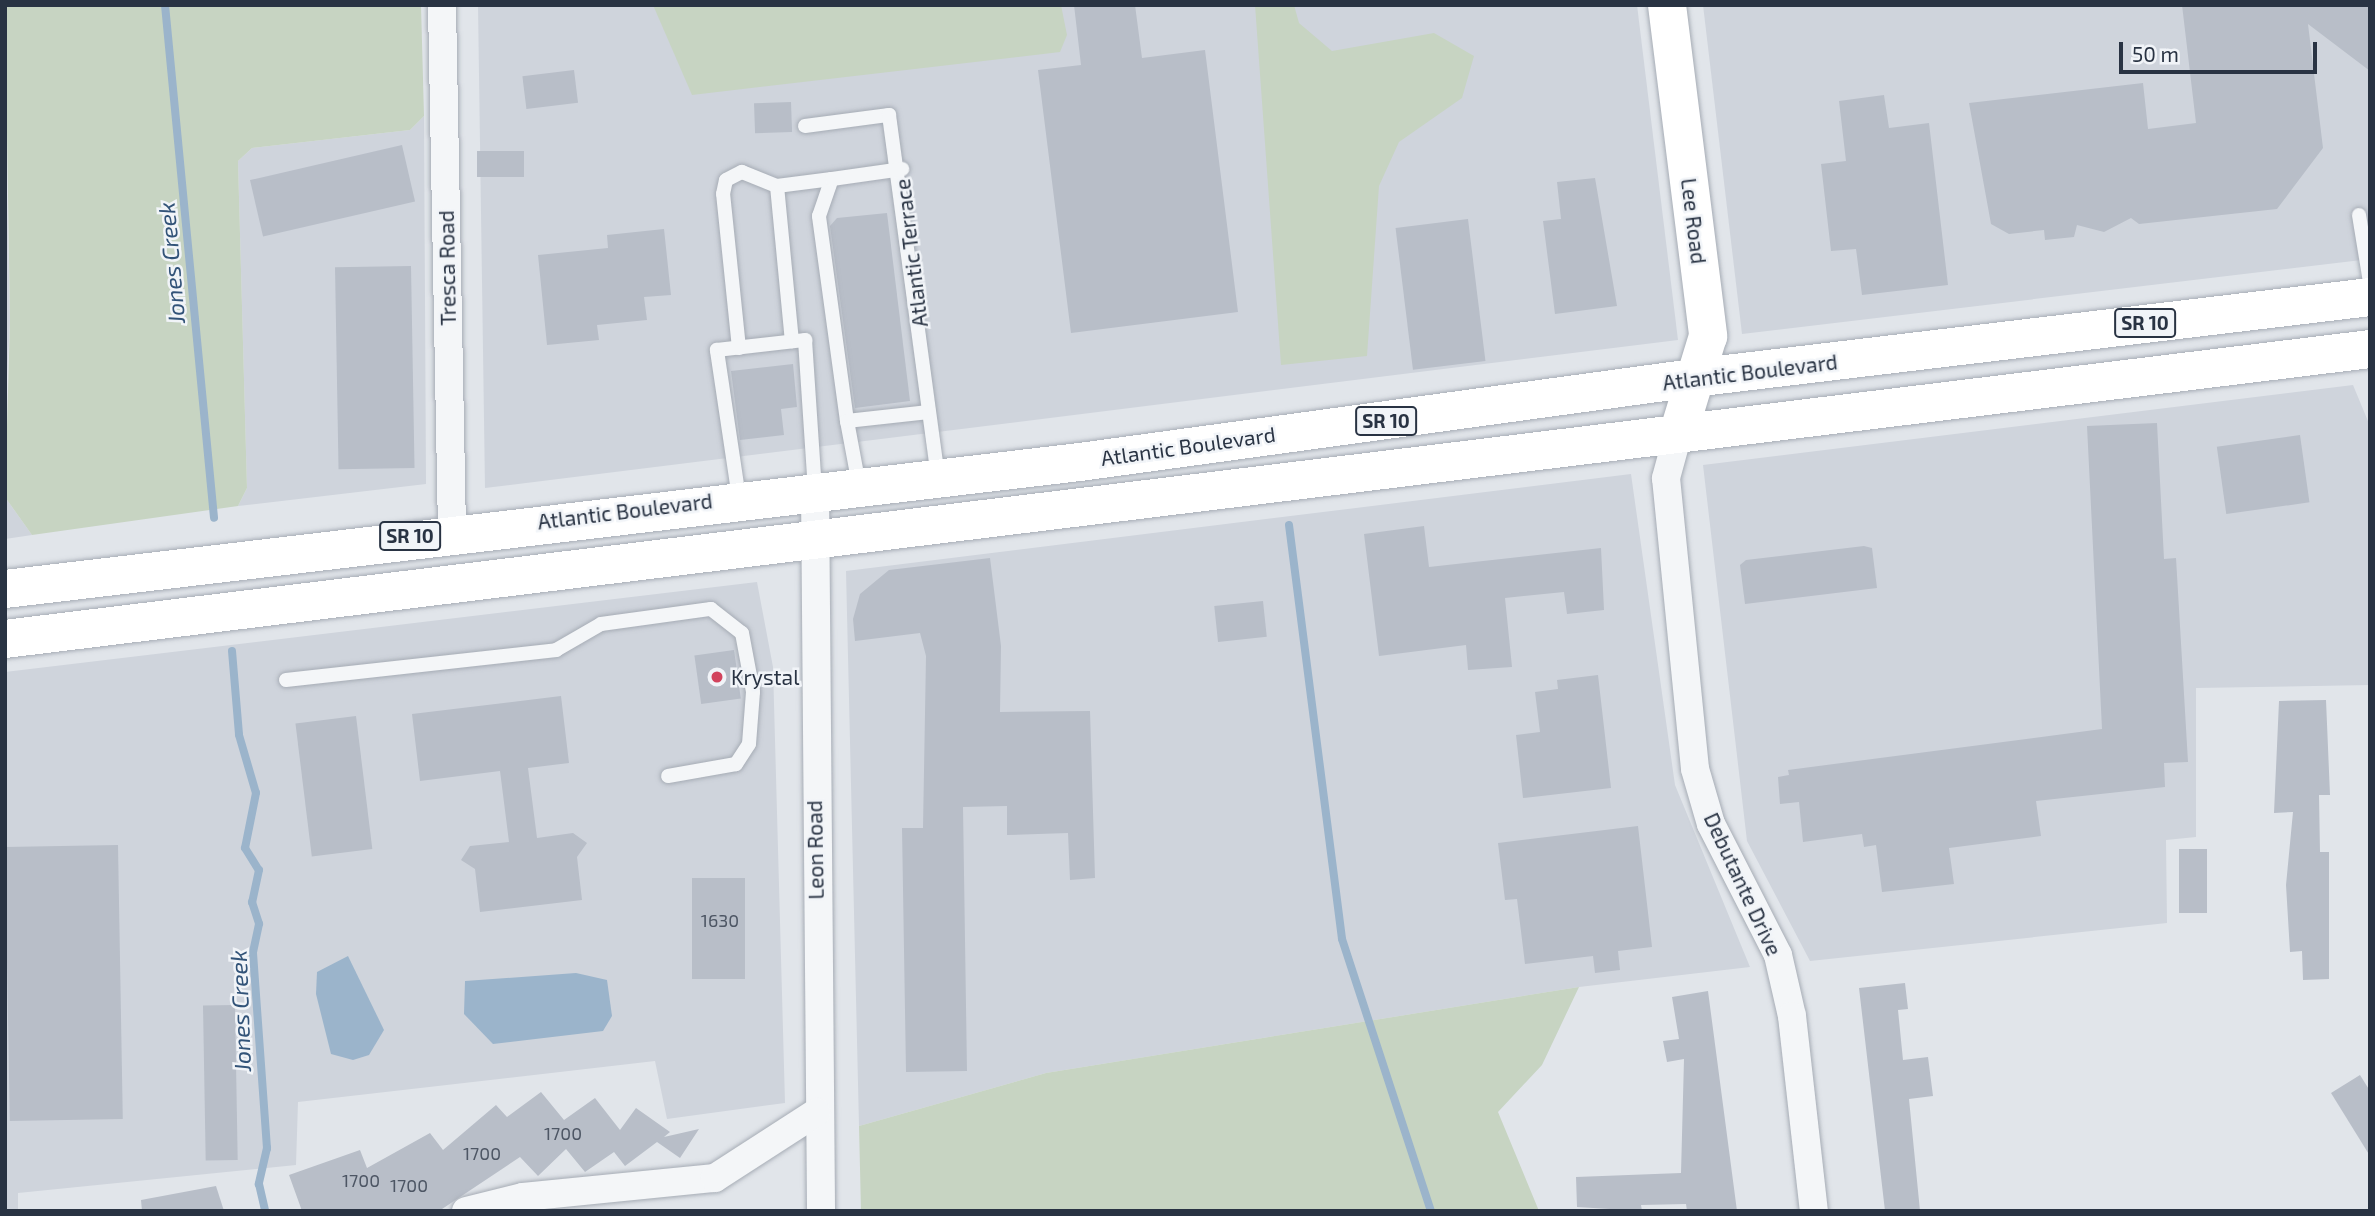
<!DOCTYPE html>
<style>
body{margin:0}
#map{position:relative;width:2375px;height:1216px;overflow:hidden;background:#e1e5ea;font-family:"Exo 2",sans-serif}
div>[style]{position:absolute}
.built>*{inset:0;background:#cfd4dc}
.green>*{inset:0;background:#c7d4c2}
.water>*{inset:0;background:#9bb4cb}
.stream>*{height:8px;margin:-4px;padding:0 4px;transform-origin:4px;border-radius:4px;background:#9bb4cb}
.building>*{inset:0;background:#b8bec8;transform-origin:0 0}
.roads{filter:drop-shadow(0 0 2px #a6acb5) drop-shadow(0 0 2px #a6acb5)}
.lane>*{height:14px;margin:-7px;padding:0 7px;transform-origin:7px;border-radius:7px;background:#f4f6f8}
.street>*{height:28px;margin:-14px;padding:0 14px;transform-origin:14px;border-radius:14px;background:#f4f6f8}
.secondary>*{height:38px;margin:-19px;padding:0 19px;transform-origin:19px;border-radius:19px;background:#fff}
.highway>*{height:38px;margin:-19px;padding:0 19px;transform-origin:19px;border-radius:19px;background:#fff}
.dots>*{width:19px;height:19px;translate:-50% -50%;box-sizing:border-box;border:4px solid #f1f4f8;border-radius:50%}
span{translate:-50% -50%;white-space:nowrap;text-align:center;line-height:1.15;-webkit-text-stroke:5px #f1f4f8;paint-order:stroke}
.number-label{font-size:18px;color:#4d5664}
.number-label span{-webkit-text-stroke-width:0}
.shield-label span{padding:2px 5px;background:#f1f4f8;border:2px solid;border-radius:5px;-webkit-text-stroke-width:0}
.shield-label{font-size:19px;color:#293343;font-weight:700}
.street-label{font-size:21px;color:#293343}
.poi-label{font-size:21px;color:#293343}
.left{translate:0 -50%;text-align:left}
.water-label{font-size:23px;color:#325378;font-style:italic}
.frame{position:absolute;inset:0;border:7px solid #293343;pointer-events:none}
.scale{position:absolute;left:2119px;top:42px;width:198px;height:32px;box-sizing:border-box;border:4px solid #293343;border-top:0;padding-left:9px;font-size:21px;line-height:24px;white-space:nowrap;color:#293343;-webkit-text-stroke:5px #f1f4f8;paint-order:stroke}
</style>
<div id="map">
<div class="built">
<div style="clip-path:polygon(478px 5px,1637px 5px,1678px 340px,485px 488px)"></div>
<div style="clip-path:polygon(1703px 5px,2370px 5px,2370px 259px,1742px 334px)"></div>
<div style="clip-path:polygon(5px 107px,10px 321px,5px 415px)"></div>
<div style="clip-path:polygon(424px 116px,426px 484px,238px 506px,247px 488px,238px 161px,252px 148px,410px 130px)"></div>
<div style="clip-path:polygon(2353px 385px,2370px 426px,2370px 685px,2196px 688px,2196px 837px,2166px 840px,2167px 923px,1810px 961px,1747px 841px,1703px 465px)"></div>
<div style="clip-path:polygon(1631px 474px,1675px 785px,1750px 967px,1579px 987px,1046px 1073px,859px 1126px,846px 571px)"></div>
<div style="clip-path:polygon(5px 497px,32px 535px,5px 539px)"></div>
<div style="clip-path:polygon(757px 582px,773px 667px,785px 1103px,667px 1119px,655px 1061px,298px 1102px,296px 1165px,18px 1193px,18px 1211px,5px 1211px,5px 672px)"></div>
</div>
<div class="green">
<div style="clip-path:polygon(5px 5px,421px 5px,424px 116px,410px 130px,252px 148px,238px 161px,247px 488px,238px 506px,32px 535px,5px 497px,10px 321px)"></div>
<div style="clip-path:polygon(653px 5px,1061px 5px,1067px 35px,1060px 52px,692px 95px)"></div>
<div style="clip-path:polygon(1255px 5px,1294px 5px,1299px 23px,1332px 51px,1434px 33px,1474px 56px,1462px 98px,1399px 142px,1379px 186px,1367px 356px,1281px 365px)"></div>
<div style="clip-path:polygon(1579px 987px,1542px 1065px,1498px 1112px,1539px 1211px,861px 1211px,859px 1126px,1046px 1073px)"></div>
</div>
<div class="water">
<div style="clip-path:polygon(348px 956px,384px 1030px,369px 1055px,353px 1060px,331px 1054px,316px 994px,317px 972px)"></div>
<div style="clip-path:polygon(576px 973px,607px 980px,612px 1016px,603px 1031px,493px 1044px,464px 1014px,465px 981px)"></div>
</div>
<div class="stream">
<div style="left:165px;top:5px;width:515px;rotate:84.54deg"></div>
<div style="left:1289px;top:525px;width:417px;rotate:82.7deg"></div>
<div style="left:1342px;top:939px;width:286px;rotate:71.9deg"></div>
<div style="left:232px;top:651px;width:84px;rotate:85.2deg"></div>
<div style="left:239px;top:735px;width:60px;rotate:73.7deg"></div>
<div style="left:256px;top:793px;width:56px;rotate:101.3deg"></div>
<div style="left:245px;top:848px;width:26px;rotate:58deg"></div>
<div style="left:259px;top:870px;width:33px;rotate:102deg"></div>
<div style="left:252px;top:902px;width:23px;rotate:72deg"></div>
<div style="left:259px;top:924px;width:30px;rotate:102deg"></div>
<div style="left:253px;top:953px;width:196px;rotate:85.9deg"></div>
<div style="left:267px;top:1148px;width:37px;rotate:103deg"></div>
<div style="left:259px;top:1184px;width:28px;rotate:77deg"></div>
</div>
<div class="building">
<div style="clip-path:polygon(1074px 5px,1135px 5px,1142px 58px,1205px 50px,1238px 312px,1071px 333px,1038px 70px,1081px 65px)"></div>
<div style="clip-path:polygon(2182px 5px,2370px 5px,2370px 71px,2308px 24px,2323px 148px,2277px 209px,2139px 224px,2131px 218px,2104px 232px,2077px 225px,2074px 237px,2045px 240px,2044px 230px,2009px 234px,1991px 224px,1969px 103px,2143px 83px,2148px 129px,2196px 123px)"></div>
<div style="left:574px;top:70px;width:33px;height:52px;rotate:83deg"></div>
<div style="clip-path:polygon(1884px 95px,1889px 128px,1929px 123px,1948px 285px,1862px 295px,1856px 249px,1831px 251px,1821px 164px,1846px 161px,1839px 101px)"></div>
<div style="left:791px;top:102px;width:30px;height:37px;rotate:88deg"></div>
<div style="left:402px;top:145px;width:58px;height:156px;rotate:77deg"></div>
<div style="left:524px;top:151px;width:26px;height:47px;rotate:90deg"></div>
<div style="clip-path:polygon(1595px 178px,1617px 306px,1555px 314px,1543px 221px,1561px 219px,1557px 182px)"></div>
<div style="clip-path:polygon(887px 213px,910px 401px,855px 408px,830px 226px,837px 218px)"></div>
<div style="left:1468px;top:219px;width:143px;height:73px;rotate:83deg"></div>
<div style="clip-path:polygon(664px 229px,671px 295px,644px 297px,647px 320px,597px 325px,599px 340px,547px 345px,538px 255px,608px 248px,607px 235px)"></div>
<div style="left:411px;top:266px;width:202px;height:76px;rotate:89deg"></div>
<div style="clip-path:polygon(793px 364px,797px 407px,781px 409px,784px 435px,740px 440px,731px 371px)"></div>
<div style="clip-path:polygon(2157px 423px,2164px 559px,2176px 558px,2188px 762px,2164px 763px,2165px 787px,2036px 801px,2041px 836px,1949px 848px,1954px 884px,1882px 892px,1876px 845px,1864px 847px,1862px 834px,1803px 842px,1799px 802px,1780px 804px,1778px 777px,1789px 775px,1788px 770px,2102px 729px,2087px 426px)"></div>
<div style="left:2300px;top:435px;width:68px;height:84px;rotate:82deg"></div>
<div style="clip-path:polygon(1424px 526px,1429px 567px,1601px 548px,1604px 610px,1567px 614px,1564px 592px,1505px 598px,1512px 667px,1468px 670px,1466px 645px,1379px 656px,1364px 534px)"></div>
<div style="clip-path:polygon(1864px 546px,1872px 548px,1877px 588px,1745px 604px,1740px 565px,1746px 560px)"></div>
<div style="clip-path:polygon(990px 558px,1001px 646px,1000px 712px,1090px 711px,1095px 878px,1070px 880px,1068px 833px,1007px 835px,1007px 806px,963px 807px,967px 1071px,906px 1072px,902px 828px,923px 828px,926px 656px,920px 633px,855px 641px,853px 619px,860px 594px,889px 570px)"></div>
<div style="left:1263px;top:601px;width:36px;height:49px;rotate:84deg"></div>
<div style="left:734px;top:650px;width:49px;height:40px;rotate:82deg"></div>
<div style="clip-path:polygon(1598px 675px,1611px 788px,1523px 798px,1516px 735px,1540px 732px,1535px 692px,1558px 689px,1557px 680px)"></div>
<div style="clip-path:polygon(561px 696px,569px 763px,528px 768px,537px 838px,573px 833px,587px 843px,577px 857px,582px 900px,480px 912px,475px 869px,461px 860px,470px 846px,509px 842px,500px 771px,420px 781px,412px 714px)"></div>
<div style="clip-path:polygon(2326px 700px,2330px 795px,2319px 795px,2320px 852px,2329px 852px,2329px 979px,2303px 980px,2302px 951px,2290px 952px,2286px 885px,2293px 812px,2274px 813px,2279px 701px)"></div>
<div style="left:356px;top:716px;width:134px;height:61px;rotate:83deg"></div>
<div style="clip-path:polygon(1638px 826px,1652px 947px,1618px 951px,1620px 970px,1595px 973px,1593px 956px,1525px 964px,1517px 899px,1505px 900px,1498px 843px)"></div>
<div style="left:118px;top:845px;width:274px;height:113px;rotate:89deg"></div>
<div style="left:2179px;top:849px;width:28px;height:64px"></div>
<div style="left:745px;top:878px;width:101px;height:53px;rotate:90deg"></div>
<div style="clip-path:polygon(1905px 983px,1908px 1009px,1898px 1010px,1903px 1060px,1928px 1057px,1933px 1096px,1909px 1099px,1920px 1211px,1885px 1211px,1859px 988px)"></div>
<div style="clip-path:polygon(1708px 991px,1737px 1211px,1687px 1211px,1686px 1204px,1641px 1205px,1642px 1211px,1577px 1207px,1576px 1177px,1681px 1173px,1684px 1059px,1667px 1062px,1663px 1041px,1679px 1039px,1672px 997px)"></div>
<div style="left:235px;top:1005px;width:155px;height:32px;rotate:89deg"></div>
<div style="clip-path:polygon(2360px 1075px,2370px 1091px,2370px 1156px,2331px 1093px)"></div>
<div style="clip-path:polygon(541px 1092px,564px 1120px,595px 1098px,620px 1130px,636px 1108px,670px 1132px,664px 1137px,699px 1129px,680px 1158px,657px 1142px,625px 1166px,614px 1152px,585px 1172px,566px 1149px,538px 1176px,520px 1157px,439px 1211px,302px 1211px,289px 1175px,360px 1150px,367px 1168px,430px 1133px,443px 1150px,496px 1105px,507px 1117px)"></div>
<div style="clip-path:polygon(216px 1186px,224px 1211px,142px 1211px,141px 1200px)"></div>
</div>
<div class="roads">
<div class="lane">
<div style="left:805px;top:126px;width:85px;rotate:-7.5deg"></div>
<div style="left:889px;top:115px;width:365px;rotate:82.3deg"></div>
<div style="left:777px;top:186px;width:55px;rotate:-7.3deg"></div>
<div style="left:2359px;top:215px;width:68px;rotate:80.7deg"></div>
<div style="left:739px;top:348px;width:155px;rotate:-95.9deg"></div>
<div style="left:723px;top:194px;width:14px;rotate:-78deg"></div>
<div style="left:726px;top:180px;width:18px;rotate:-27deg"></div>
<div style="left:742px;top:172px;width:38px;rotate:22deg"></div>
<div style="left:777px;top:186px;width:156px;rotate:84.5deg"></div>
<div style="left:847px;top:421px;width:207px;rotate:-97.8deg"></div>
<div style="left:819px;top:216px;width:39px;rotate:-71deg"></div>
<div style="left:832px;top:179px;width:71px;rotate:-8.1deg"></div>
<div style="left:859px;top:485px;width:65px;rotate:-100.6deg"></div>
<div style="left:847px;top:421px;width:82px;rotate:-6.3deg"></div>
<div style="left:739px;top:498px;width:150px;rotate:-98.5deg"></div>
<div style="left:717px;top:350px;width:89px;rotate:-6.5deg"></div>
<div style="left:805px;top:340px;width:150px;rotate:86.2deg"></div>
<div style="left:286px;top:680px;width:272px;rotate:-6.3deg"></div>
<div style="left:556px;top:650px;width:52px;rotate:-30deg"></div>
<div style="left:601px;top:624px;width:111px;rotate:-7.8deg"></div>
<div style="left:711px;top:609px;width:39px;rotate:38deg"></div>
<div style="left:742px;top:633px;width:60px;rotate:79.4deg"></div>
<div style="left:753px;top:692px;width:52px;rotate:94.4deg"></div>
<div style="left:749px;top:744px;width:24px;rotate:123deg"></div>
<div style="left:736px;top:764px;width:69px;rotate:170deg"></div>
</div>
<div class="street">
<div style="left:442px;top:5px;width:526px;rotate:88.91deg"></div>
<div style="left:1678px;top:434px;width:46px;rotate:105.3deg"></div>
<div style="left:1666px;top:478px;width:292px;rotate:84.3deg"></div>
<div style="left:1695px;top:769px;width:57px;rotate:73.8deg"></div>
<div style="left:1711px;top:824px;width:147px;rotate:62.9deg"></div>
<div style="left:1778px;top:955px;width:63px;rotate:77.1deg"></div>
<div style="left:1792px;top:1016px;width:196px;rotate:83.6deg"></div>
<div style="left:815px;top:490px;width:721px;rotate:89.52deg"></div>
<div style="left:466px;top:1211px;width:59px;rotate:-13.8deg"></div>
<div style="left:523px;top:1197px;width:193px;rotate:-5.7deg"></div>
<div style="left:715px;top:1178px;width:121px;rotate:-32.9deg"></div>
</div>
<div class="secondary">
<div style="left:1667px;top:5px;width:334px;rotate:82.9deg"></div>
<div style="left:1708px;top:336px;width:102px;rotate:107deg"></div>
</div>
<div class="highway">
<div style="left:5px;top:589px;width:1082px;rotate:-6.74deg"></div>
<div style="left:1080px;top:462px;width:619px;rotate:-7.8deg"></div>
<div style="left:1693px;top:378px;width:682px;rotate:-6.82deg"></div>
<div style="left:5px;top:639px;width:2383px;rotate:-6.99deg"></div>
</div>
</div>
<div class="dots">
<div style="left:717px;top:677px;background:#d2435d"></div>
</div>
<div class="number-label">
<span style="left:720px;top:920px">1630</span>
<span style="left:563px;top:1133px">1700</span>
<span style="left:482px;top:1153px">1700</span>
<span style="left:361px;top:1180px">1700</span>
<span style="left:409px;top:1185px">1700</span>
</div>
<div class="shield-label">
<span style="left:2145px;top:323px">SR 10</span>
<span style="left:1386px;top:421px">SR 10</span>
<span style="left:410px;top:536px">SR 10</span>
</div>
<div class="street-label">
<span style="left:1694px;top:221px;rotate:83deg">Lee Road</span>
<span style="left:911px;top:253px;rotate:-97deg">Atlantic Terrace</span>
<span style="left:447px;top:268px;rotate:-91deg">Tresca Road</span>
<span style="left:1750px;top:372px;rotate:-7deg">Atlantic Boulevard</span>
<span style="left:1188px;top:446px;rotate:-8deg">Atlantic Boulevard</span>
<span style="left:625px;top:511px;rotate:-7deg">Atlantic Boulevard</span>
<span style="left:815px;top:850px;rotate:-91deg">Leon Road</span>
<span style="left:1743px;top:884px;rotate:65deg">Debutante Drive</span>
</div>
<div class="poi-label">
<span class="left" style="left:731px;top:677px">Krystal</span>
</div>
<div class="water-label">
<span style="left:171px;top:263px;rotate:-95deg">Jones Creek</span>
<span style="left:240px;top:1011px;rotate:-92deg">Jones Creek</span>
</div>
<div class="frame"></div>
<div class="scale">50 m</div>
</div>
